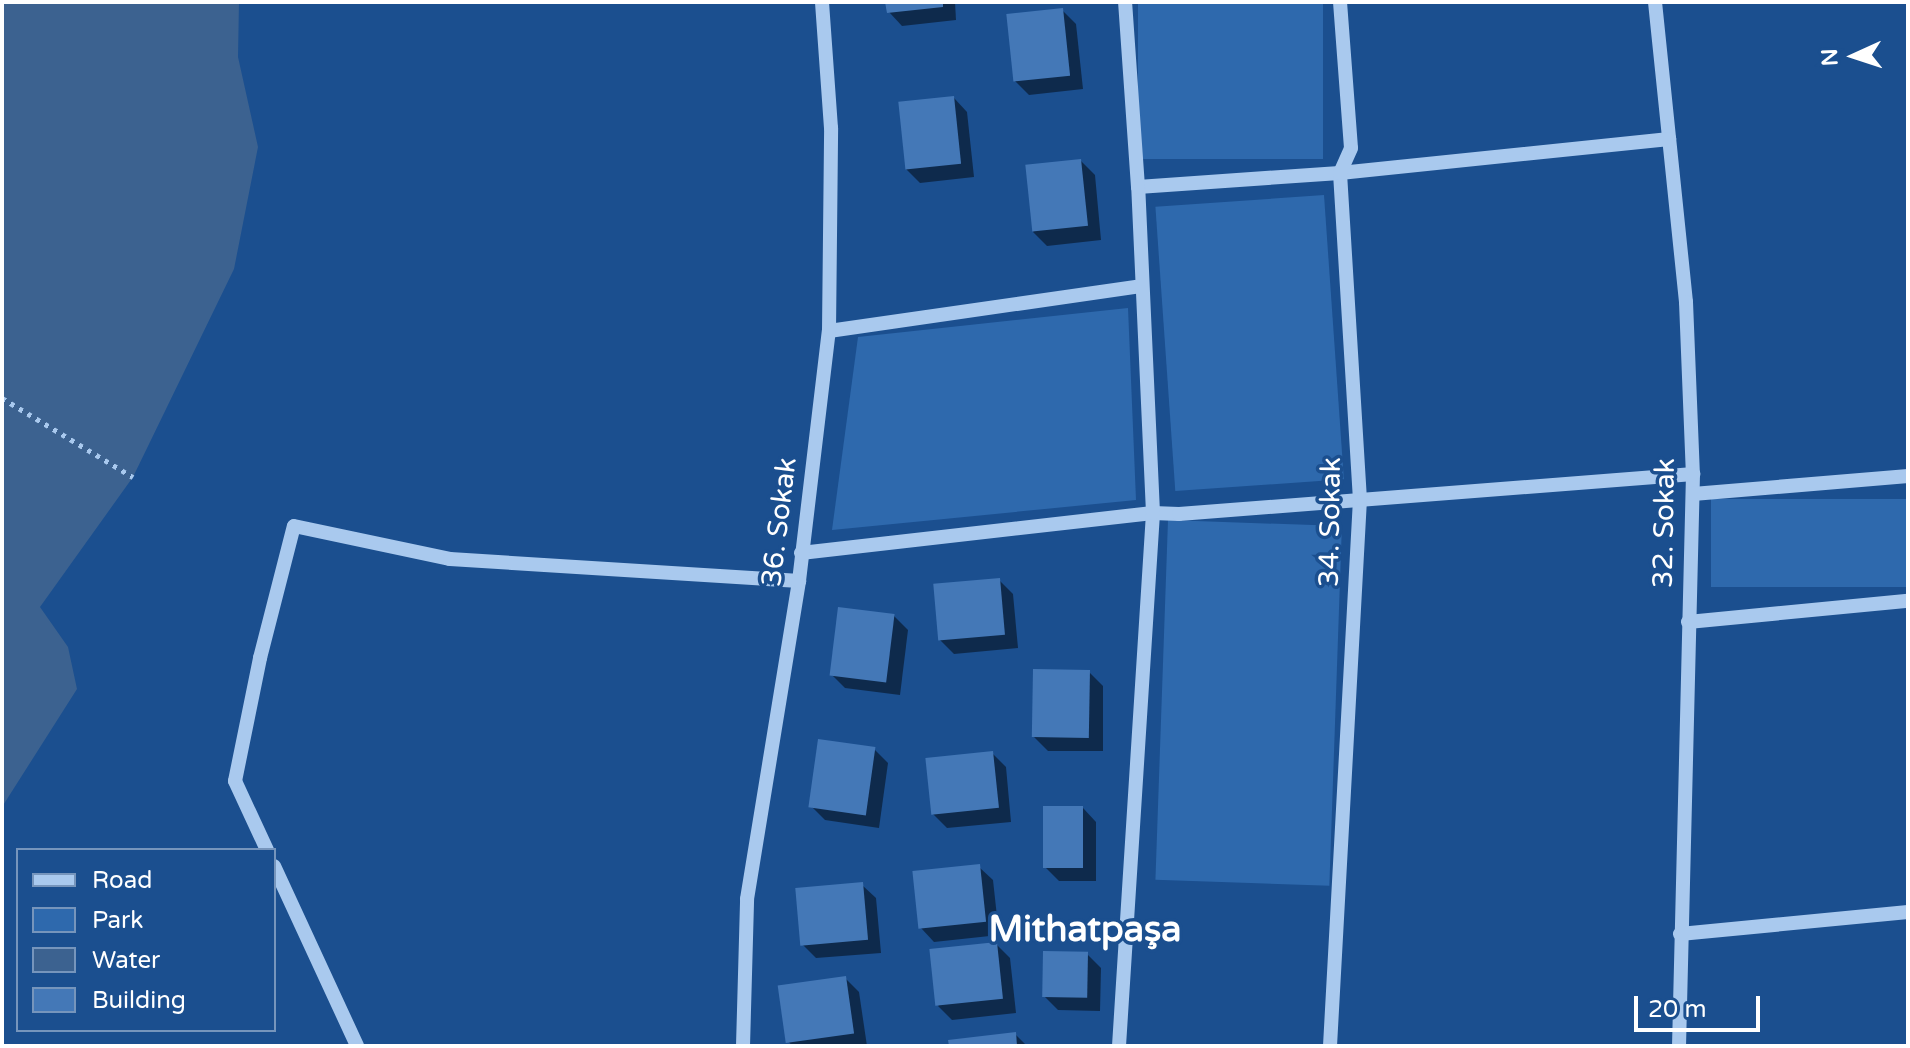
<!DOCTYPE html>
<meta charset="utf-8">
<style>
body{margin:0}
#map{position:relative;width:1910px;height:1048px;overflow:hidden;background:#1b4f8f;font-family:"Varela Round",sans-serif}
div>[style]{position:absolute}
.green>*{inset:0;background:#2e69ad;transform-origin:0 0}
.water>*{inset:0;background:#3c6290}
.shadow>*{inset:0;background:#0007}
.building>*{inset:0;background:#4478b7;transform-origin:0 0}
.path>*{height:5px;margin-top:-2.5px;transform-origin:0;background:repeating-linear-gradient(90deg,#a9c9ee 0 4px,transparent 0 10px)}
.minor>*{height:14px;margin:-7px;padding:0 7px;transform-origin:7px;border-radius:7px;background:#a9c9ee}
span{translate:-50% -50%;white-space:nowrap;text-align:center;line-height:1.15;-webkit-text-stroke:7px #1b4f8f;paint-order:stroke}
.street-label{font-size:28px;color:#fff}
.district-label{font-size:36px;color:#fff;font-weight:700}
.frame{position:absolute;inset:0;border:4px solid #fff;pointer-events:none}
.legend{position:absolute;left:16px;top:848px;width:260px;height:184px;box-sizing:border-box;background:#1b4f8f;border:2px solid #7695bc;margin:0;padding:10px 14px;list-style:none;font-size:24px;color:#fff}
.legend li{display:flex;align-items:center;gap:16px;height:40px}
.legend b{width:40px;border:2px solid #7695bc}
.north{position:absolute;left:1814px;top:16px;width:80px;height:80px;-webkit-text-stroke:6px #1b4f8f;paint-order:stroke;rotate:267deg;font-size:22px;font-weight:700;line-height:32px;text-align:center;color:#fff}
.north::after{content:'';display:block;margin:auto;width:28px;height:36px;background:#fff;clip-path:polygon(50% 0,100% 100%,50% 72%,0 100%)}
.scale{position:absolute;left:1634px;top:996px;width:126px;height:36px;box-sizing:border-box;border:4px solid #fff;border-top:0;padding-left:10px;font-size:24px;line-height:28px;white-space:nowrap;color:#fff;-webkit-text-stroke:6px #1b4f8f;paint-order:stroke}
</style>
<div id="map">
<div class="green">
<div style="left:1138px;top:2px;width:185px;height:157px"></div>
<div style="left:1324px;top:195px;width:285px;height:169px;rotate:86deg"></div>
<div style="clip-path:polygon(1128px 308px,1136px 500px,832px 530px,858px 337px)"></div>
<div style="left:1908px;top:499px;width:88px;height:197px;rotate:90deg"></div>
<div style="left:1168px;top:520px;width:174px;height:360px;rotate:2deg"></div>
</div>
<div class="water">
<div style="clip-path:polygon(2px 2px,239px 2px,238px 57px,258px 147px,234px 269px,133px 477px,40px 607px,68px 647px,77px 689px,2px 807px)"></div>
</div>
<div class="shadow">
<div style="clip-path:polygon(887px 2px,955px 2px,956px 20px,902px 26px,889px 12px)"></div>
<div style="clip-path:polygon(1062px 10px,1076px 24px,1083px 89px,1029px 95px,1015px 81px)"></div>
<div style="clip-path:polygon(954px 98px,967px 112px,974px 177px,920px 183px,906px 169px)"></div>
<div style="clip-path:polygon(1081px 161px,1095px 175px,1101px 240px,1047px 246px,1033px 232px)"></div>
<div style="clip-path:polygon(999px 580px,1013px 594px,1018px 648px,954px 654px,940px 640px)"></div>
<div style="clip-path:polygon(894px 616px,908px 630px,900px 695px,845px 688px,831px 674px)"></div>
<div style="clip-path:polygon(1089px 672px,1103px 686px,1103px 751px,1048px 751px,1034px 737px)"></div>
<div style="clip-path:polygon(874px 749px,888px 763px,879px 828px,825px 820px,811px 806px)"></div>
<div style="clip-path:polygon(992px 753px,1006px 767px,1011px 822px,947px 828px,933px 814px)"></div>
<div style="clip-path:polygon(1083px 808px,1096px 822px,1096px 881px,1059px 881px,1045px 867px)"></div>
<div style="clip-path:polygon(979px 867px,993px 880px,999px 935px,934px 942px,921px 928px)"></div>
<div style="clip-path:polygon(862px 885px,876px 898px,881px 953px,816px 958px,802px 944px)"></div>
<div style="clip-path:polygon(996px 944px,1010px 958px,1016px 1013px,952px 1020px,938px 1006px)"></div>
<div style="clip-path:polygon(1087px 954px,1101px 968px,1100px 1011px,1058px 1010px,1044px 996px)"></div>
<div style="clip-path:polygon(845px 978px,859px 992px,867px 1046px,792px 1046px,789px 1042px)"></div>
<div style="clip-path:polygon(1015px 1034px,1027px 1046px,951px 1046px)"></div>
</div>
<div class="building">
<div style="clip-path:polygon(885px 2px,943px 2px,943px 7px,887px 13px)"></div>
<div style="left:1063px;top:8px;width:68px;height:57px;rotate:84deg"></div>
<div style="left:954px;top:96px;width:68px;height:56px;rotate:84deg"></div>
<div style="left:1081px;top:159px;width:67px;height:56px;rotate:84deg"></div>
<div style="left:1000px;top:578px;width:57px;height:67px;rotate:85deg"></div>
<div style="left:838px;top:607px;width:57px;height:69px;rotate:7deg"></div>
<div style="left:1033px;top:669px;width:57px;height:68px;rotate:1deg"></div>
<div style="left:818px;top:739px;width:58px;height:69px;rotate:8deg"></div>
<div style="left:993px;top:751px;width:57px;height:68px;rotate:84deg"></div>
<div style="left:1043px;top:806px;width:40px;height:62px"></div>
<div style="left:980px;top:864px;width:58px;height:68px;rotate:84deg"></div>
<div style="left:863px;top:882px;width:58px;height:68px;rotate:85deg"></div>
<div style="left:997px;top:942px;width:57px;height:68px;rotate:84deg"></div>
<div style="left:1043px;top:951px;width:45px;height:46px;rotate:1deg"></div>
<div style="left:846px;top:976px;width:58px;height:69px;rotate:82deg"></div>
<div style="clip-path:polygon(1016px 1032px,1017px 1046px,949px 1046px,948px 1040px)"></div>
</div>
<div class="path">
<div style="left:2px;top:398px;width:153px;rotate:31.1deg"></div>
</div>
<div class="minor">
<div style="left:1655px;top:2px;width:302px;rotate:84.1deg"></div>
<div style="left:1686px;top:302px;width:172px;rotate:87.7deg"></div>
<div style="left:1693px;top:474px;width:572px;rotate:91.4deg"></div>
<div style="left:1138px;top:187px;width:202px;rotate:-4deg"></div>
<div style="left:1340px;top:173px;width:331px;rotate:-5.9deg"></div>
<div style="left:829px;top:331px;width:315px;rotate:-8.2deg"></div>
<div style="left:1693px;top:494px;width:216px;rotate:-4.8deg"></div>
<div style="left:801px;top:553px;width:354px;rotate:-6.5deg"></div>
<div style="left:1153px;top:513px;width:26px;rotate:2deg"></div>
<div style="left:1179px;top:514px;width:516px;rotate:-4.45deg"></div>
<div style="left:1688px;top:622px;width:221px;rotate:-5.5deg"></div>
<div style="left:267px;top:850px;width:76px;rotate:-114.9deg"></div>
<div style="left:235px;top:781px;width:126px;rotate:-78.5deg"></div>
<div style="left:260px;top:658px;width:136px;rotate:-75.6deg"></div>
<div style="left:294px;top:526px;width:159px;rotate:11.9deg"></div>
<div style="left:450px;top:559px;width:350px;rotate:3.6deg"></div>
<div style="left:274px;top:866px;width:198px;rotate:65.2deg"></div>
<div style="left:1680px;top:934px;width:229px;rotate:-5.5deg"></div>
<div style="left:743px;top:1046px;width:147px;rotate:-88.4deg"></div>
<div style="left:747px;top:899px;width:322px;rotate:-80.7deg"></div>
<div style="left:799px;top:581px;width:252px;rotate:-83.2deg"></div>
<div style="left:829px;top:331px;width:203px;rotate:-89.4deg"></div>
<div style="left:831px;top:128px;width:126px;rotate:-94.1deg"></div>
<div style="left:1119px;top:1046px;width:534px;rotate:-86.35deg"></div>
<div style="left:1153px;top:513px;width:326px;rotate:-92.6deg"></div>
<div style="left:1138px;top:187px;width:185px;rotate:-94deg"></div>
<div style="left:1330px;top:1046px;width:547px;rotate:-86.86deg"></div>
<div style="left:1360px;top:500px;width:328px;rotate:-93.5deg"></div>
<div style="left:1340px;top:173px;width:27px;rotate:-66deg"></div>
<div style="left:1351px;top:148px;width:146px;rotate:-94.3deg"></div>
</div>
<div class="street-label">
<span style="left:779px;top:522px;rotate:-83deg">36. Sokak</span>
<span style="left:1330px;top:522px;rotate:-89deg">34. Sokak</span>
<span style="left:1664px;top:523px;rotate:-89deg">32. Sokak</span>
</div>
<div class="district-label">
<span style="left:1085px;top:930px">Mithatpaşa</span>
</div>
<div class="frame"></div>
<ul class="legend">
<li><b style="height:10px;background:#a9c9ee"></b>Road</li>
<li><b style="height:22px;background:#2e69ad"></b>Park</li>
<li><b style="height:22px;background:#3c6290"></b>Water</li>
<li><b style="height:22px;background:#4478b7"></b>Building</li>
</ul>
<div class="north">N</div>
<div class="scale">20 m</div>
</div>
